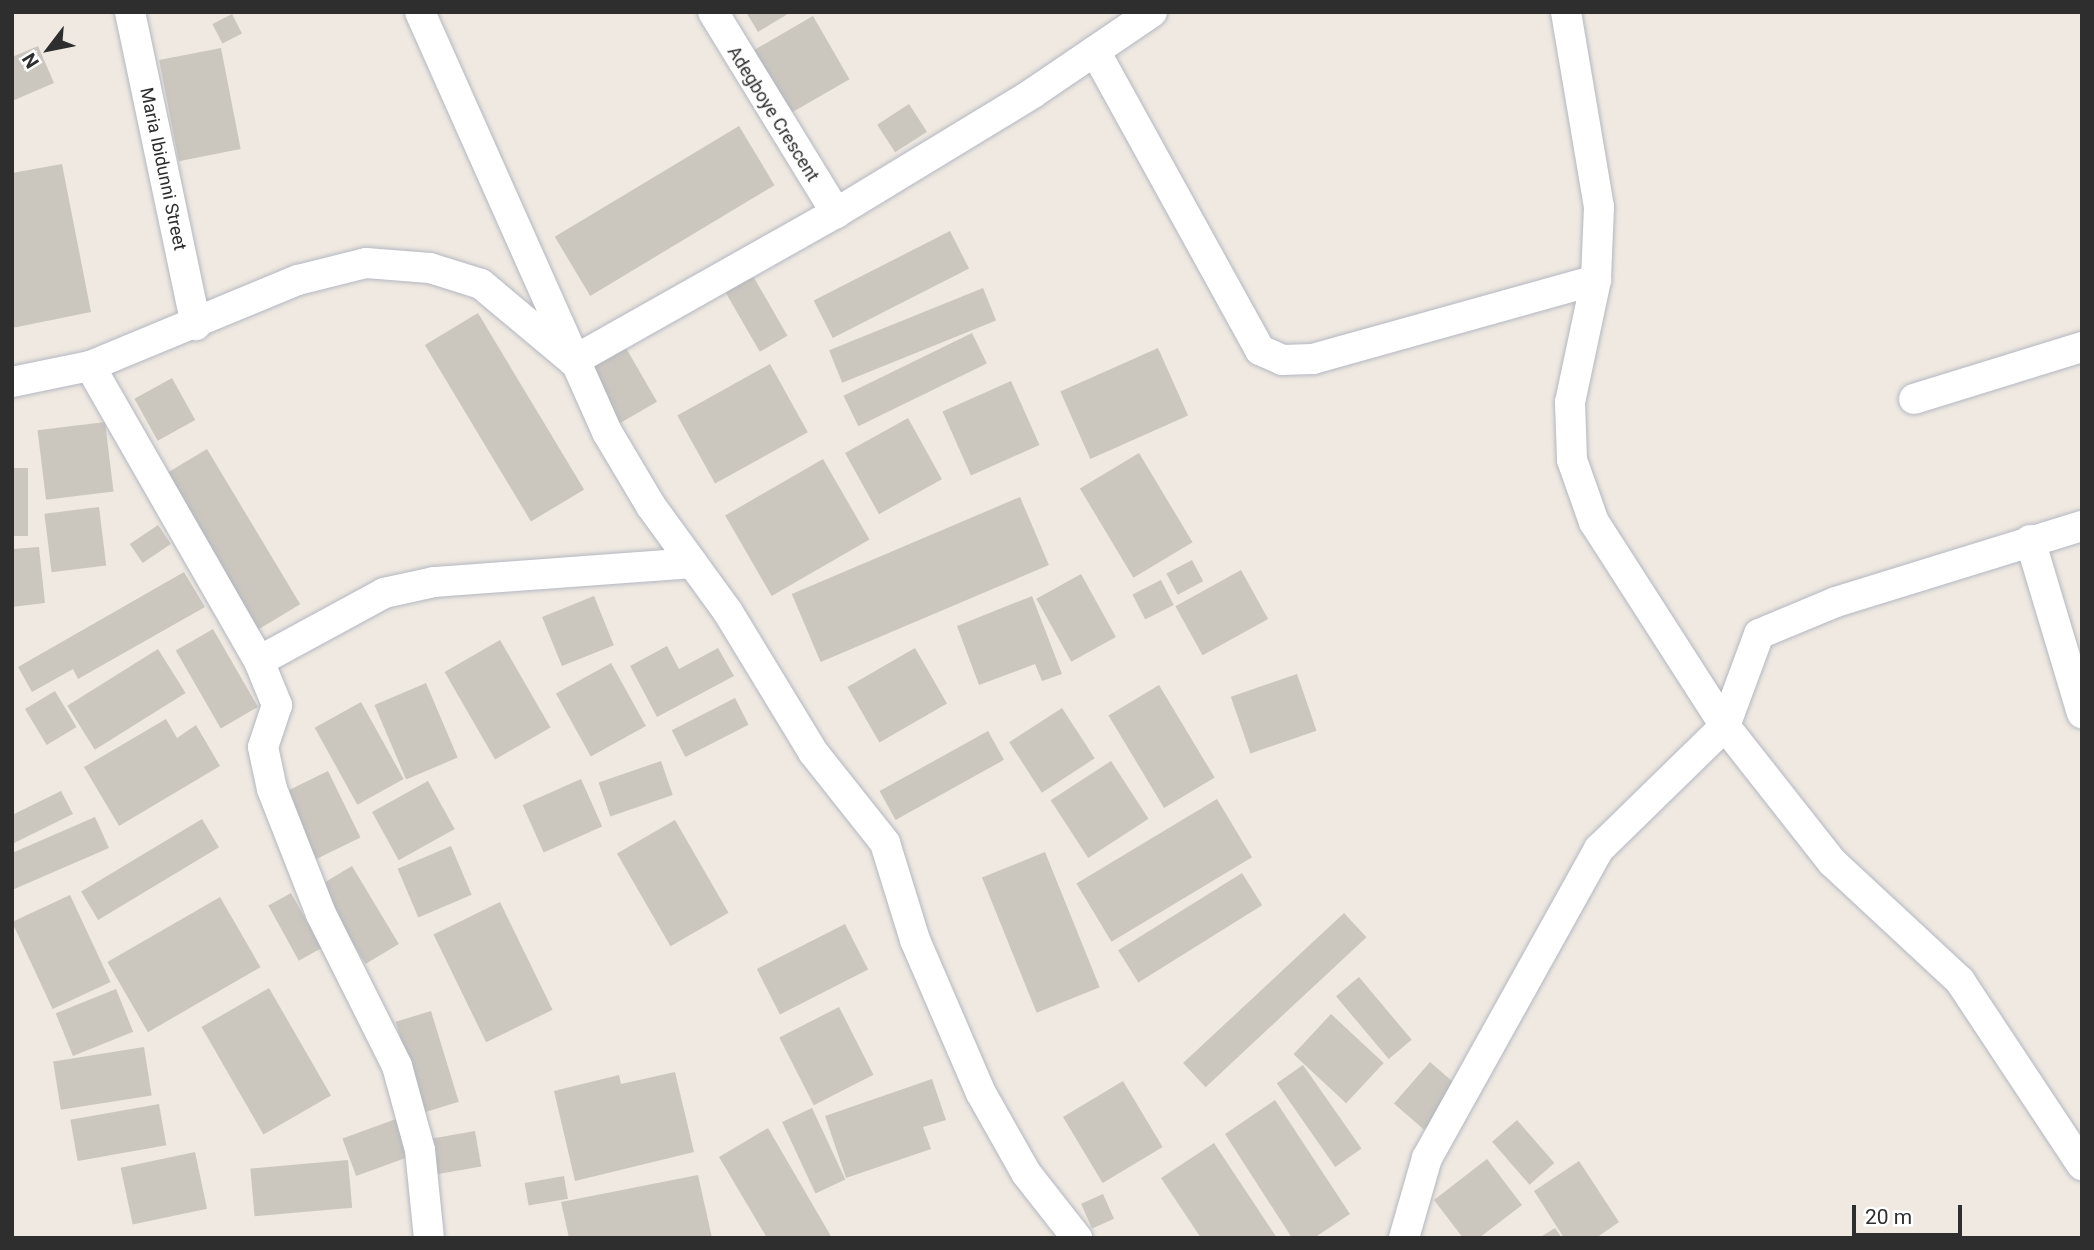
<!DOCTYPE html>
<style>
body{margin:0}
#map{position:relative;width:2094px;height:1250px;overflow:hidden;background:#efe9e1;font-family:Roboto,sans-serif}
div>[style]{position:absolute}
.building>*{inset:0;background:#cbc7bf;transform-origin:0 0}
.roads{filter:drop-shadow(0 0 2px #b4b7c1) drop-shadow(0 0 2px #b4b7c1)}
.street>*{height:30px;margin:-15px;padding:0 15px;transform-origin:15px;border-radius:15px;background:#fff}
span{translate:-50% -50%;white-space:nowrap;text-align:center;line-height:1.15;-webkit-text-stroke:5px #fff;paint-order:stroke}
.street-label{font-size:18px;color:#2e2e2e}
.frame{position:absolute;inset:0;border:14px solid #2e2e2e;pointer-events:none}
.north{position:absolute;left:14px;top:14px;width:70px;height:70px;-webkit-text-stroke:5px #fff;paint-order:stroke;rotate:238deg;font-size:19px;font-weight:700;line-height:28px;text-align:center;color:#2e2e2e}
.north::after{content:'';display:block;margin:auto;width:24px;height:32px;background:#2e2e2e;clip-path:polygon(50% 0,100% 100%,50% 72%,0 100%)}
.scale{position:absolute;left:1852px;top:1205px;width:110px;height:32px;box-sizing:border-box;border:4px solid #2e2e2e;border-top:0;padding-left:9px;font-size:21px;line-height:24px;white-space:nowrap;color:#2e2e2e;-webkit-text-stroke:5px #fff;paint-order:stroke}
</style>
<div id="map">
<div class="building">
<div style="clip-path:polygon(746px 12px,791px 12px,758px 32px)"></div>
<div style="left:232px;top:14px;width:22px;height:22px;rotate:63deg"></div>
<div style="left:813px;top:16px;width:73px;height:69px;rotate:60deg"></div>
<div style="clip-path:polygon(38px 46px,54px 83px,12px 101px,12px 57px)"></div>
<div style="left:221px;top:48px;width:103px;height:63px;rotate:79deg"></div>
<div style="left:909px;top:104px;width:33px;height:38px;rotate:57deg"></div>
<div style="left:739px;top:126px;width:69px;height:215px;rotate:59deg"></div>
<div style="clip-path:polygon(62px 164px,91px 312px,12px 328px,12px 173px)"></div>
<div style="left:950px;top:231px;width:42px;height:153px;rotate:63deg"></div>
<div style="left:753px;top:276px;width:69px;height:32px;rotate:60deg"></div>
<div style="left:983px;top:288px;width:35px;height:166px;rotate:68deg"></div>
<div style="left:478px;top:313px;width:206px;height:62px;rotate:59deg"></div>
<div style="left:972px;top:333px;width:34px;height:143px;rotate:64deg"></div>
<div style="left:626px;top:348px;width:62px;height:52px;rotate:60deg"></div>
<div style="left:1158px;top:348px;width:74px;height:107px;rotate:66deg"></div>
<div style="left:770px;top:364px;width:78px;height:106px;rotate:61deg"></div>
<div style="left:172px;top:378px;width:48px;height:43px;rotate:61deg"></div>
<div style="left:1011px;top:381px;width:70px;height:75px;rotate:66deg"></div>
<div style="left:908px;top:418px;width:70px;height:72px;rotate:61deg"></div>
<div style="left:105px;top:422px;width:70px;height:68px;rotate:83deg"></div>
<div style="left:207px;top:449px;width:181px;height:51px;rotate:59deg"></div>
<div style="left:1139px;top:453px;width:104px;height:69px;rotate:59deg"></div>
<div style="left:823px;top:459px;width:93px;height:113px;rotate:60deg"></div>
<div style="left:12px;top:468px;width:16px;height:68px"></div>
<div style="left:1020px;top:497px;width:74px;height:248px;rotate:67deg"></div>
<div style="left:99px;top:507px;width:59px;height:55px;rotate:83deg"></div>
<div style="left:158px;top:525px;width:23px;height:34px;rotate:56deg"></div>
<div style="clip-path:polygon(39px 547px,45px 603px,12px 607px,12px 549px)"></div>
<div style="left:1192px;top:560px;width:24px;height:29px;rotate:62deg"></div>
<div style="left:1241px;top:570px;width:56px;height:75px;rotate:61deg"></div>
<div style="clip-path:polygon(184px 572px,205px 607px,78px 679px,73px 669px,32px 692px,18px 667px)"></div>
<div style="left:1081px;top:574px;width:72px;height:51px;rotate:61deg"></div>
<div style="left:1161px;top:580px;width:28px;height:32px;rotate:63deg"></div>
<div style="left:594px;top:596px;width:53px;height:56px;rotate:68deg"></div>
<div style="clip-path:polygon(1032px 596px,1062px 674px,1042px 681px,1035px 664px,979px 685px,957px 626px)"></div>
<div style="left:213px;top:629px;width:90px;height:43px;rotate:60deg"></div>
<div style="left:500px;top:640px;width:101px;height:64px;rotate:60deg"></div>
<div style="clip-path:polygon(667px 646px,679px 669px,718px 648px,734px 676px,657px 717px,630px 666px)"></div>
<div style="left:915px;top:648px;width:64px;height:78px;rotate:60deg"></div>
<div style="left:158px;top:649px;width:52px;height:107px;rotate:58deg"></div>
<div style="left:611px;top:663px;width:72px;height:63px;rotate:61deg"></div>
<div style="left:1297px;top:674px;width:60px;height:70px;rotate:71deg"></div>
<div style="left:426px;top:683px;width:81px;height:56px;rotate:67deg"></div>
<div style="left:1159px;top:685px;width:108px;height:59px;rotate:59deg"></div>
<div style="left:55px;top:691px;width:42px;height:35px;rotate:59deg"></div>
<div style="left:735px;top:698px;width:30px;height:71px;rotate:63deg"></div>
<div style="left:361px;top:702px;width:88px;height:53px;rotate:61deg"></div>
<div style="left:1062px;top:708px;width:60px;height:63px;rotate:57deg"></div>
<div style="clip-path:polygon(166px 719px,177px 738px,196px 725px,220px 766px,119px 826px,84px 767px)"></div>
<div style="left:988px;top:731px;width:33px;height:124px;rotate:61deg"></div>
<div style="left:661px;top:761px;width:36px;height:66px;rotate:71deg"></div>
<div style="left:1111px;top:761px;width:69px;height:72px;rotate:57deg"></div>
<div style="left:328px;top:771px;width:74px;height:49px;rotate:64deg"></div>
<div style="left:581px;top:779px;width:52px;height:64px;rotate:66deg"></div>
<div style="left:428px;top:781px;width:55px;height:64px;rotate:61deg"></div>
<div style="clip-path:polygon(61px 791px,73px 814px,12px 844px,12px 815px)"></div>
<div style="left:1217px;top:799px;width:68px;height:164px;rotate:59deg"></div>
<div style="clip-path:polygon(95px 817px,109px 848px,12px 890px,12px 853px)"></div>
<div style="left:202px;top:819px;width:33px;height:141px;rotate:59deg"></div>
<div style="left:675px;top:820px;width:107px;height:67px;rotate:60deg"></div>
<div style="left:451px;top:846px;width:53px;height:58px;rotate:67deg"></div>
<div style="left:1045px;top:852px;width:146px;height:68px;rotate:68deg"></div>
<div style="left:352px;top:866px;width:91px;height:39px;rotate:59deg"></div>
<div style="left:1242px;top:873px;width:38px;height:146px;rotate:58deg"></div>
<div style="left:291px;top:893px;width:63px;height:26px;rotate:61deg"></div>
<div style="left:70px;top:895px;width:96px;height:64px;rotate:65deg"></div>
<div style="left:220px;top:897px;width:81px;height:130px;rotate:60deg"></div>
<div style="left:500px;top:902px;width:120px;height:74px;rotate:64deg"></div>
<div style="left:1344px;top:913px;width:33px;height:220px;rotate:47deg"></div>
<div style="left:845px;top:924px;width:51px;height:99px;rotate:63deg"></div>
<div style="left:1359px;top:977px;width:82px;height:30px;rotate:50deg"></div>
<div style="left:269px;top:988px;width:124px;height:78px;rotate:60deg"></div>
<div style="left:116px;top:989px;width:46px;height:65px;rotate:68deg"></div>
<div style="left:839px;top:1007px;width:76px;height:67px;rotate:63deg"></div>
<div style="left:431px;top:1011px;width:95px;height:37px;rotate:73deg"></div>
<div style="left:1331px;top:1014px;width:72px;height:55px;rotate:43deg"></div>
<div style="left:144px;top:1047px;width:49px;height:92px;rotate:81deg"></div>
<div style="left:1430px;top:1062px;width:40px;height:55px;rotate:41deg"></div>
<div style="left:1303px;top:1065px;width:102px;height:32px;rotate:55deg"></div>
<div style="clip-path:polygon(675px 1072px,694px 1152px,575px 1181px,554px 1091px,619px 1075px,621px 1084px)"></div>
<div style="clip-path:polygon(932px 1079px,946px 1120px,923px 1127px,931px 1149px,846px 1178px,825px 1116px)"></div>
<div style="left:1123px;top:1081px;width:77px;height:70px;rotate:59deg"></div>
<div style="clip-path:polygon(1275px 1100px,1350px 1214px,1314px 1238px,1292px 1238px,1225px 1134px)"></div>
<div style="left:159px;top:1104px;width:42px;height:90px;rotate:80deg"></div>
<div style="left:812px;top:1108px;width:79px;height:33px;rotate:65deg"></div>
<div style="left:396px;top:1119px;width:40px;height:57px;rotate:70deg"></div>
<div style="left:1517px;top:1120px;width:57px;height:33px;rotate:49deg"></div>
<div style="clip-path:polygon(768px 1128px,832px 1238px,767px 1238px,719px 1157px)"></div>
<div style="left:475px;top:1131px;width:36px;height:48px;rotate:80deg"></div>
<div style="clip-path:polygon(1214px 1143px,1277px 1238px,1201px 1238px,1161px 1178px)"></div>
<div style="left:195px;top:1152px;width:58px;height:76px;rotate:78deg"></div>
<div style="clip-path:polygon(1487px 1159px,1522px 1205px,1479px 1238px,1463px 1238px,1434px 1200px)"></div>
<div style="left:348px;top:1160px;width:48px;height:98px;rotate:85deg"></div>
<div style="clip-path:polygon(1579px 1161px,1619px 1222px,1596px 1238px,1564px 1238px,1534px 1191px)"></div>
<div style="clip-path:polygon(698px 1175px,712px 1238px,569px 1238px,561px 1202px)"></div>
<div style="left:564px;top:1176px;width:23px;height:40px;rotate:80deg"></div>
<div style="left:1103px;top:1194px;width:27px;height:24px;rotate:66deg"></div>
<div style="clip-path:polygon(1555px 1228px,1562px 1238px,1539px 1238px)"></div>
</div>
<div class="roads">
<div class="street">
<div style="left:130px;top:12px;width:320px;rotate:78.1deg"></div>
<div style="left:420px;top:12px;width:460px;rotate:66deg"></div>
<div style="left:607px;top:432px;width:86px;rotate:59.3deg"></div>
<div style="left:651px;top:506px;width:131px;rotate:54deg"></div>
<div style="left:728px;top:612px;width:164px;rotate:58.7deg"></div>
<div style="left:813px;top:752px;width:116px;rotate:51.6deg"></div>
<div style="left:885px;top:843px;width:102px;rotate:72.8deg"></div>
<div style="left:915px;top:940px;width:167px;rotate:66.7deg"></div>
<div style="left:981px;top:1093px;width:92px;rotate:60.6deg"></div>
<div style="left:1026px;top:1173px;width:83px;rotate:51.9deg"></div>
<div style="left:713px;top:12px;width:236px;rotate:58.5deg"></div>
<div style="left:1566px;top:12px;width:198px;rotate:80.4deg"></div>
<div style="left:1599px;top:207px;width:73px;rotate:92.4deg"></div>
<div style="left:1596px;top:280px;width:125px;rotate:102deg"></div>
<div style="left:1570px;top:402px;width:58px;rotate:88deg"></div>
<div style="left:1572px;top:460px;width:66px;rotate:70.5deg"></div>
<div style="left:1594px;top:522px;width:242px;rotate:57.3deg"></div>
<div style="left:1725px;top:726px;width:173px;rotate:51.8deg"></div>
<div style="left:1832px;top:862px;width:175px;rotate:42.9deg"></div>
<div style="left:1960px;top:981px;width:221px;rotate:56.5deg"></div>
<div style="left:1095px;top:51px;width:342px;rotate:61.1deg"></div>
<div style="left:1260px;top:350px;width:24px;rotate:24deg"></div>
<div style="left:1282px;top:360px;width:31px;rotate:-2deg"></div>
<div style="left:1313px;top:359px;width:294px;rotate:-15.6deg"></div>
<div style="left:90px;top:366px;width:340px;rotate:60.2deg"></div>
<div style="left:259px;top:661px;width:48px;rotate:67.8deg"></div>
<div style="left:277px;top:705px;width:44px;rotate:108.4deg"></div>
<div style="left:263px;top:747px;width:43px;rotate:77.9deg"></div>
<div style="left:272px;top:789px;width:134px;rotate:68.6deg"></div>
<div style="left:321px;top:914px;width:170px;rotate:63.4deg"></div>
<div style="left:397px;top:1066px;width:87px;rotate:74.7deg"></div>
<div style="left:420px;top:1150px;width:88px;rotate:84.2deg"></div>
<div style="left:12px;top:382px;width:80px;rotate:-11.6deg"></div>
<div style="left:90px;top:366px;width:225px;rotate:-22.5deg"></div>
<div style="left:298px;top:280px;width:70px;rotate:-14deg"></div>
<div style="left:366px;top:263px;width:64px;rotate:4.5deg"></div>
<div style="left:430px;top:268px;width:53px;rotate:17.4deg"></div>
<div style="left:481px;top:284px;width:120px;rotate:39.9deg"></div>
<div style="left:573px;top:361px;width:302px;rotate:-29.4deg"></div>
<div style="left:836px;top:213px;width:231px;rotate:-31.3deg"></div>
<div style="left:1033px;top:93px;width:144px;rotate:-34.2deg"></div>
<div style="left:1914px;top:399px;width:176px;rotate:-17.2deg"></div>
<div style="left:2030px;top:540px;width:181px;rotate:73.3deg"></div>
<div style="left:259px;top:661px;width:142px;rotate:-28.5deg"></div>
<div style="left:384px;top:593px;width:51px;rotate:-12.4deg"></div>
<div style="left:434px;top:582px;width:259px;rotate:-4.2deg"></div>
<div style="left:1404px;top:1238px;width:83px;rotate:-74deg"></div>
<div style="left:1427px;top:1158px;width:354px;rotate:-60.9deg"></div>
<div style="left:1599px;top:849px;width:176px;rotate:-44.3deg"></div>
<div style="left:1725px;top:726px;width:98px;rotate:-69.7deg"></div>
<div style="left:1759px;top:634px;width:83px;rotate:-22.6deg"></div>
<div style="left:1836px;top:602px;width:257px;rotate:-17.2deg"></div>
</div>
</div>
<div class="street-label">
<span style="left:773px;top:114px;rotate:58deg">Adegboye Crescent</span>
<span style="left:163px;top:169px;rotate:78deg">Maria Ibidunni Street</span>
</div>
<div class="frame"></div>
<div class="north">N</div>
<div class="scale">20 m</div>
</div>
